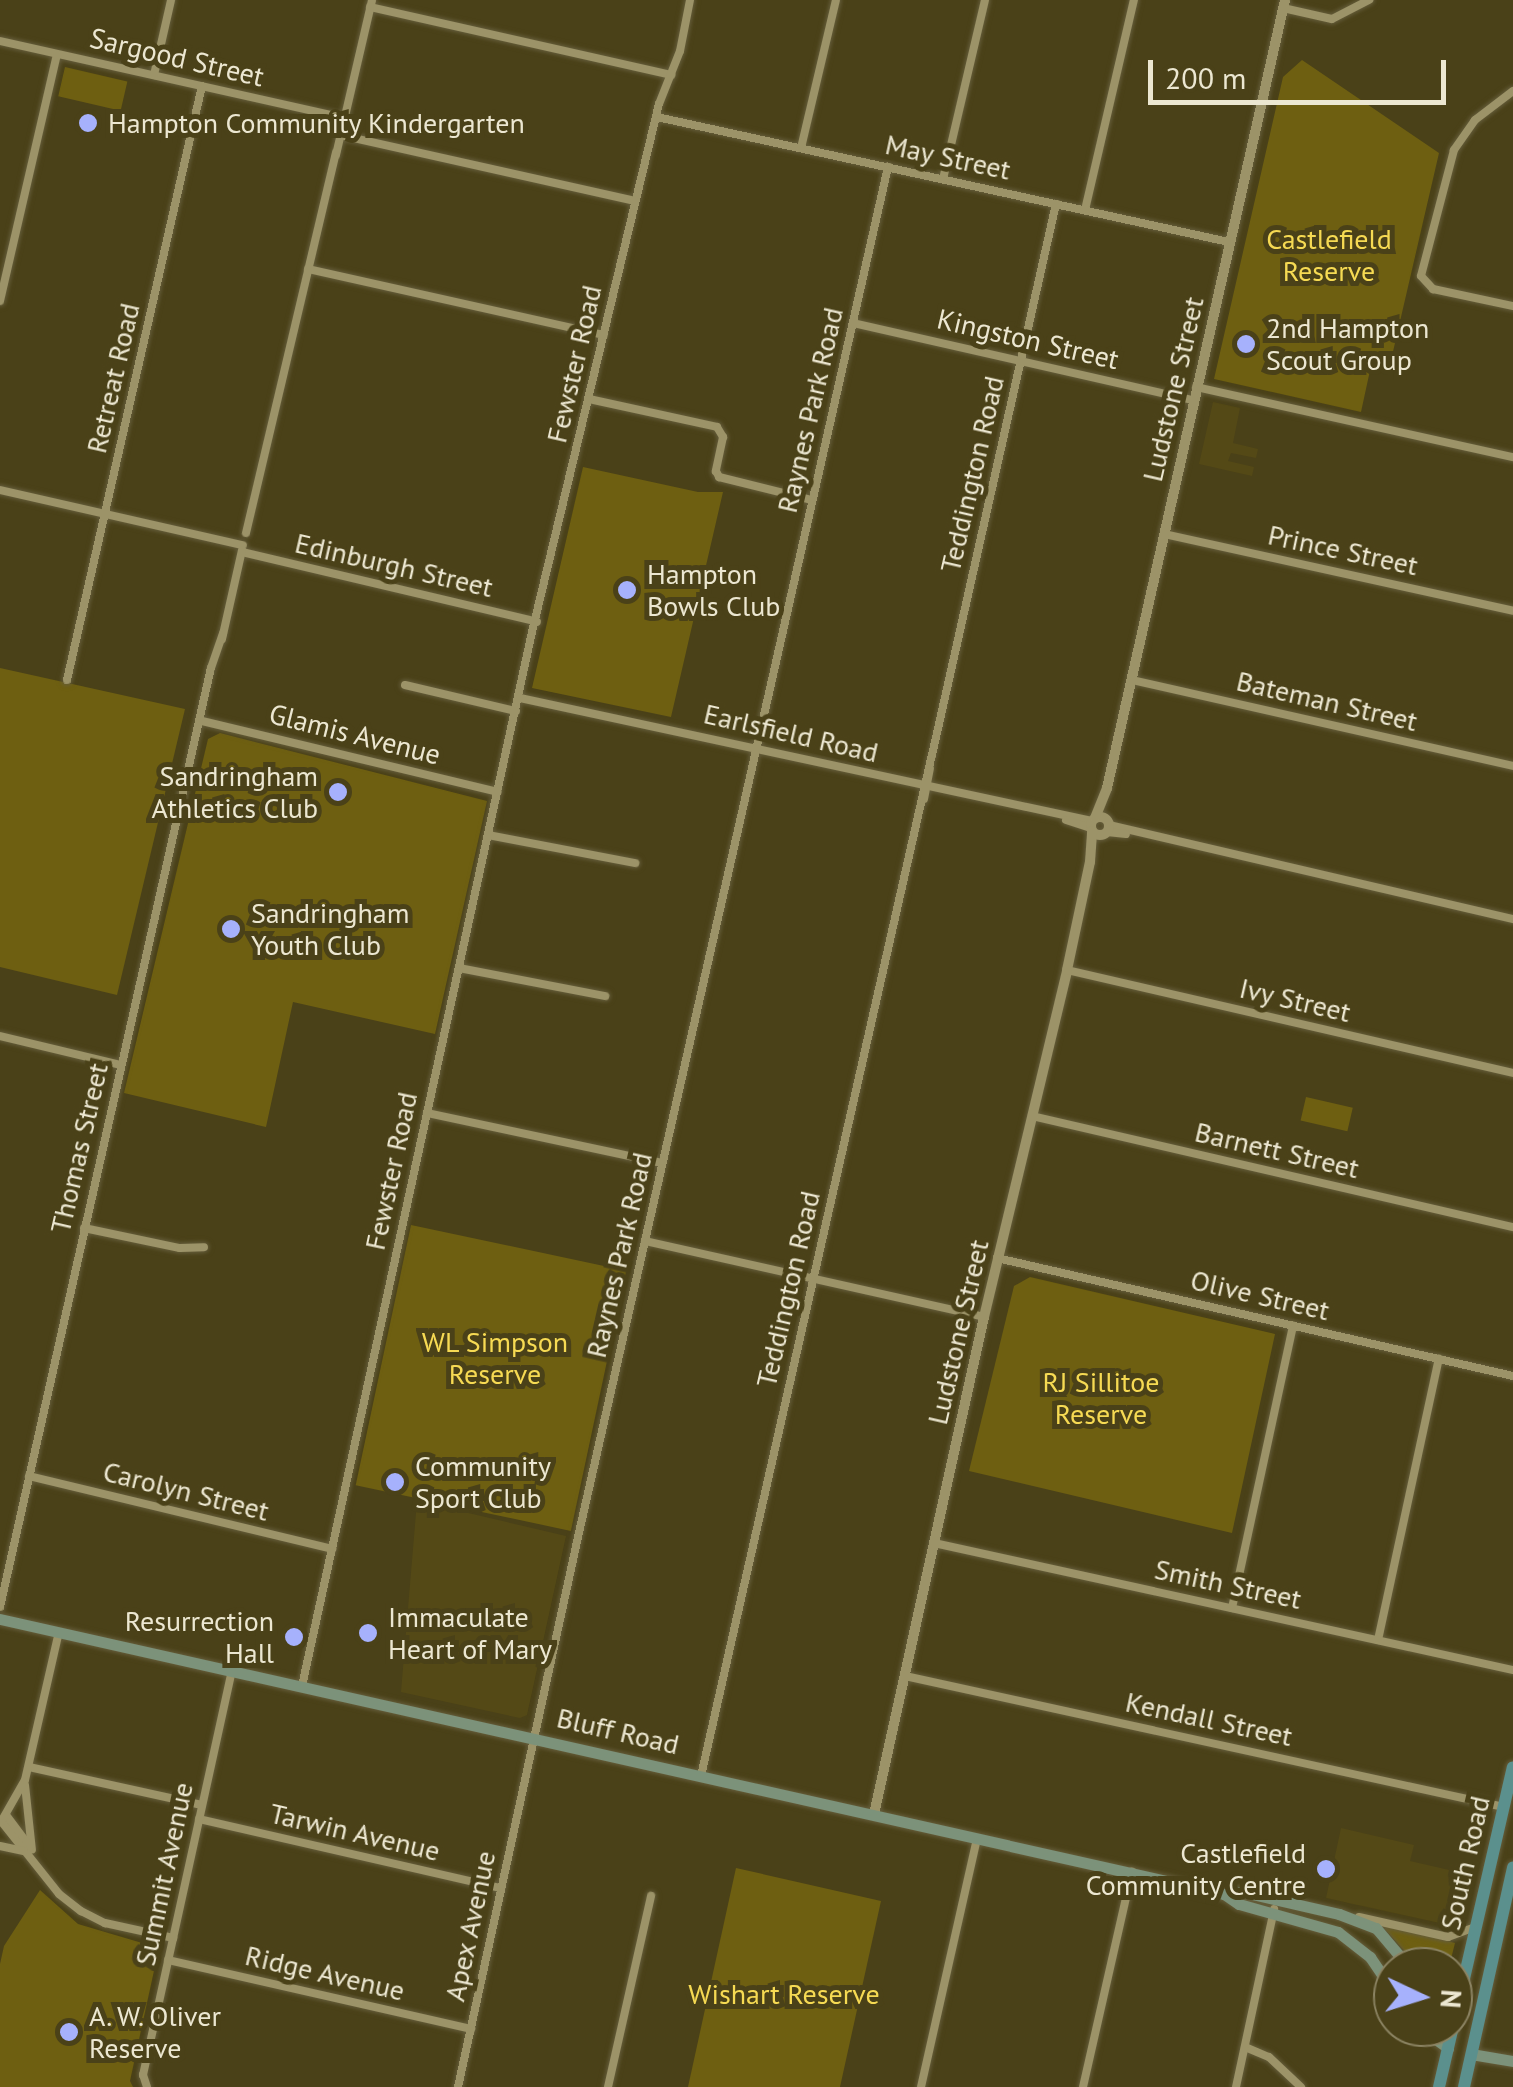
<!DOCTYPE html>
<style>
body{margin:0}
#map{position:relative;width:1513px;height:2087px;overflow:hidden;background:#4a4118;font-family:"PT Sans",sans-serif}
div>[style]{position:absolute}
.built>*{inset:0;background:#544916}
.green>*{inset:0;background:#6e5f11;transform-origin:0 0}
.roads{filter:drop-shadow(0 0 2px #655d3b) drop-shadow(0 0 2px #655d3b)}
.minor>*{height:8px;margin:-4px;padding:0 4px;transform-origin:4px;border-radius:4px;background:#9c9368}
.tertiary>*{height:10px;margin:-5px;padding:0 5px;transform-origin:5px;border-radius:5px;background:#9c9368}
.tertiary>.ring{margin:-5px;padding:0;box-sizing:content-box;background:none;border:10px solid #9c9368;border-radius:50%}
.secondary>*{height:11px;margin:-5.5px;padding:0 5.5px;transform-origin:5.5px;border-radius:5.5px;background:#7c927a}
.primary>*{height:12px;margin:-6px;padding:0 6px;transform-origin:6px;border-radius:6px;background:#5b908d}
.dots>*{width:28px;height:28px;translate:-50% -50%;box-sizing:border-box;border:5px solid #4a4118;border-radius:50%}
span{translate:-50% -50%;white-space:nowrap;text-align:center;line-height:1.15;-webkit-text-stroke:10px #4a4118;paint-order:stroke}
.street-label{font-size:28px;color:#ece7d1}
.poi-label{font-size:28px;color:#ece7d1}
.left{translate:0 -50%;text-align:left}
.right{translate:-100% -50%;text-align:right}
.park-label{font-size:28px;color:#f6da53}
.north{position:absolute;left:1373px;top:1947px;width:100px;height:100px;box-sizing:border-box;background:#4a4118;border:2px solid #8b8362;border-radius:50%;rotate:94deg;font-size:28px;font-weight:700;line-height:40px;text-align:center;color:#ece7d1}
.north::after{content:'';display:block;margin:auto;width:35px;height:45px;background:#a6b1fc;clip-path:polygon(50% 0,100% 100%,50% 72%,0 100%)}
.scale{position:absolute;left:1148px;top:60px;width:298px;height:45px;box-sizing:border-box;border:5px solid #ece7d1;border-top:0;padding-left:12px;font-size:30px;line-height:35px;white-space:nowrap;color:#ece7d1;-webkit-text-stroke:8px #4a4118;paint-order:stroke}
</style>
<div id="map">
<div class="built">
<div style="clip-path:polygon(1213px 402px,1240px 408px,1233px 443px,1258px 449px,1256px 458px,1231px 453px,1228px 461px,1254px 467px,1252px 476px,1199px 464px)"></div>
<div style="clip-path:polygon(417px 1501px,566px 1536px,527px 1715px,520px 1718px,401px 1692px)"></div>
<div style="clip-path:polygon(1341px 1828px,1414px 1845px,1410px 1861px,1471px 1875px,1461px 1920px,1453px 1926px,1326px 1898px)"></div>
</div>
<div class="green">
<div style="clip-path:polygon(1302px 60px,1439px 153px,1392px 356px,1374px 352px,1361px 412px,1214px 379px,1283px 77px)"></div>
<div style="left:65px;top:67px;width:64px;height:30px;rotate:13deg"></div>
<div style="clip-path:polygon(583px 467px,698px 492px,723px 492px,671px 717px,532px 688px)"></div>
<div style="clip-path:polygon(0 668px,185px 709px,117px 995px,0 967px)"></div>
<div style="clip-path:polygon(220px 733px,487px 801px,435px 1034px,293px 1002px,266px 1127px,124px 1093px,208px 739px)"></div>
<div style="left:1306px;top:1097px;width:48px;height:24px;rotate:13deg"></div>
<div style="left:411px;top:1225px;width:220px;height:266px;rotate:12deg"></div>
<div style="clip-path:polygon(1030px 1277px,1275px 1334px,1232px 1533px,969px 1471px,1014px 1286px)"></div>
<div style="clip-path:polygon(736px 1868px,881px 1901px,840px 2087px,688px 2087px)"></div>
<div style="clip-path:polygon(40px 1890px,78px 1924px,159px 1948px,130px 2081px,133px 2087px,0 2087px,0 1964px,4px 1946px)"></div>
<div style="clip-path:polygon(1391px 1926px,1455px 1943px,1449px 1967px,1419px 1967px,1383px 1927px)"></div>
</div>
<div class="roads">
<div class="minor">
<div style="left:370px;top:7px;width:309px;rotate:12.7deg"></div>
<div style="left:1283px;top:8px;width:50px;rotate:12.7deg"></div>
<div style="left:1332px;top:19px;width:42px;rotate:-27.2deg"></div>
<div style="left:0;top:41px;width:353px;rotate:12.6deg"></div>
<div style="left:154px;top:75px;width:77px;rotate:-77.2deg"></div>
<div style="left:1513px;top:91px;width:48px;rotate:142.7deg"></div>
<div style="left:1475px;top:120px;width:37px;rotate:125deg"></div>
<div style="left:1454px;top:150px;width:130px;rotate:104.7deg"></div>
<div style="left:1421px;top:276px;width:18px;rotate:47deg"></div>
<div style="left:1433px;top:289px;width:82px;rotate:12deg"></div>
<div style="left:657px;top:117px;width:585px;rotate:12.33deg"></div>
<div style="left:340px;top:135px;width:302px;rotate:12.6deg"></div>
<div style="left:801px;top:148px;width:152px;rotate:-76.7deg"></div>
<div style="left:336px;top:155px;width:159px;rotate:-76.9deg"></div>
<div style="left:943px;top:179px;width:184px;rotate:-76.8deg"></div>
<div style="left:1085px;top:210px;width:216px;rotate:-76.9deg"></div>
<div style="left:308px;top:269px;width:303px;rotate:12.6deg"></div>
<div style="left:0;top:301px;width:253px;rotate:-77deg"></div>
<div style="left:853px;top:323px;width:349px;rotate:12.8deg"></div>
<div style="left:1196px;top:387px;width:325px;rotate:12.5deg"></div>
<div style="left:589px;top:399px;width:131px;rotate:12.3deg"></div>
<div style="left:717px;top:427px;width:12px;rotate:59deg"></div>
<div style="left:723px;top:437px;width:35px;rotate:102deg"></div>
<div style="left:716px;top:471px;width:7px;rotate:63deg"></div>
<div style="left:719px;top:477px;width:96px;rotate:13.9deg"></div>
<div style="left:0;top:490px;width:249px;rotate:12.8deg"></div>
<div style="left:246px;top:533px;width:391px;rotate:-76.7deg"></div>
<div style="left:1164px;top:534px;width:357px;rotate:12.4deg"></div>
<div style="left:242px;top:552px;width:303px;rotate:13.3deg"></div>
<div style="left:222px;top:639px;width:91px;rotate:-77.3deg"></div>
<div style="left:67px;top:680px;width:609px;rotate:-77.2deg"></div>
<div style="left:1132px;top:680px;width:391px;rotate:12.7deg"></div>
<div style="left:405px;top:685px;width:114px;rotate:13.2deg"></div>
<div style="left:520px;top:698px;width:585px;rotate:12.14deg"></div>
<div style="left:202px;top:721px;width:304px;rotate:13.5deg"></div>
<div style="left:932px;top:755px;width:565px;rotate:-77.32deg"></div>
<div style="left:924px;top:799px;width:31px;rotate:-79deg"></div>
<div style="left:1066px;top:820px;width:25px;rotate:18deg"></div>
<div style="left:1109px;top:825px;width:415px;rotate:13.1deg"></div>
<div style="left:1107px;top:832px;width:19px;rotate:6deg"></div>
<div style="left:488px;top:835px;width:150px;rotate:10.8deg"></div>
<div style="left:459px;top:968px;width:149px;rotate:10.9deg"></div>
<div style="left:1067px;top:970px;width:458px;rotate:13deg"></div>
<div style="left:0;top:1036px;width:124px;rotate:13.5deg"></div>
<div style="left:427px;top:1113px;width:240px;rotate:12deg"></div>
<div style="left:1032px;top:1116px;width:494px;rotate:13deg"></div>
<div style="left:84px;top:1228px;width:98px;rotate:11.8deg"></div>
<div style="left:180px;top:1248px;width:24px;rotate:-2deg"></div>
<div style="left:645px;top:1241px;width:347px;rotate:12.6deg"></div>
<div style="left:997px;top:1258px;width:529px;rotate:12.88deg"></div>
<div style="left:29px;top:1476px;width:312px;rotate:13.5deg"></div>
<div style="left:934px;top:1543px;width:593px;rotate:12.37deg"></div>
<div style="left:0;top:1607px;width:962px;rotate:-77.34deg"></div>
<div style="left:211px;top:668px;width:36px;rotate:-71deg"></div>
<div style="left:1232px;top:1608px;width:289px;rotate:-77.8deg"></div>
<div style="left:1378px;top:1640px;width:288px;rotate:-77.8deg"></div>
<div style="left:905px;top:1676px;width:613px;rotate:12.34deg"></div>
<div style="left:302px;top:1686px;width:1079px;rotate:-77.69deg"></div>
<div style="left:532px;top:632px;width:543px;rotate:-76.48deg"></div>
<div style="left:659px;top:104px;width:57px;rotate:-68.4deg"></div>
<div style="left:680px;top:51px;width:52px;rotate:-78.9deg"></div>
<div style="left:29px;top:1767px;width:177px;rotate:12.4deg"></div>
<div style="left:701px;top:1776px;width:1048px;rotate:-77.26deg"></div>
<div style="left:25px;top:1785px;width:65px;rotate:83.9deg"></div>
<div style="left:6px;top:1815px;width:40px;rotate:53deg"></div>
<div style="left:199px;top:1819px;width:310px;rotate:12.9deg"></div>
<div style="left:1px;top:1821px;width:93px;rotate:51.5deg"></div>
<div style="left:59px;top:1894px;width:28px;rotate:38deg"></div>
<div style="left:81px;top:1911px;width:27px;rotate:27deg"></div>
<div style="left:105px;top:1923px;width:70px;rotate:12.4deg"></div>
<div style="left:1px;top:1822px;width:48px;rotate:-60.3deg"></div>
<div style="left:25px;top:1780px;width:152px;rotate:-77.1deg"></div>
<div style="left:0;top:1846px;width:24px;rotate:12deg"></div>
<div style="left:1359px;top:1917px;width:91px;rotate:12.7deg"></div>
<div style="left:1448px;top:1937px;width:29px;rotate:-20deg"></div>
<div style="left:168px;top:1960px;width:311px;rotate:12.8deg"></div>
<div style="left:1245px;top:2047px;width:26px;rotate:23deg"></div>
<div style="left:1269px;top:2057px;width:44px;rotate:43.2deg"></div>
<div style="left:147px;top:2087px;width:13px;rotate:-108deg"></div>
<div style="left:143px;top:2075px;width:414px;rotate:-77.6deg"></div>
<div style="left:458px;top:2087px;width:563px;rotate:-77.69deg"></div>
<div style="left:578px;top:1537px;width:1405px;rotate:-77.25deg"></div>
<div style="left:608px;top:2087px;width:196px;rotate:-77.3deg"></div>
<div style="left:921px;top:2087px;width:255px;rotate:-77.3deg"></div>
<div style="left:1083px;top:2087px;width:221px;rotate:-77.2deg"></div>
<div style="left:1236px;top:2087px;width:182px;rotate:-77.9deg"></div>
</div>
<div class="tertiary">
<div class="ring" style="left:1091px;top:817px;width:8px;height:8px"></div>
<div style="left:1095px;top:818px;width:32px;rotate:-68deg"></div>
<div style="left:1107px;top:788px;width:808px;rotate:-77.27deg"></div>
<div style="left:874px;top:1814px;width:509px;rotate:-77.52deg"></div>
<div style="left:984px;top:1317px;width:357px;rotate:-76.5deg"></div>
<div style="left:1067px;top:970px;width:110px;rotate:-78deg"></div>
<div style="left:1090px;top:862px;width:31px;rotate:-86deg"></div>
</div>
<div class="secondary">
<div style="left:0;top:1619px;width:1255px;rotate:12.66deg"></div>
<div style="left:1224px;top:1894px;width:19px;rotate:-6deg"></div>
<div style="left:1243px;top:1892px;width:98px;rotate:12.9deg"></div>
<div style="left:1339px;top:1914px;width:40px;rotate:21deg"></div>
<div style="left:1376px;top:1928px;width:51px;rotate:49.8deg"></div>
<div style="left:1224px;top:1894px;width:18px;rotate:34deg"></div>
<div style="left:1239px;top:1904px;width:103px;rotate:15.8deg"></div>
<div style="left:1338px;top:1932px;width:41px;rotate:38deg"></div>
<div style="left:1370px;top:1957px;width:41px;rotate:55.9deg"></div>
<div style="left:1419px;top:2027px;width:36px;rotate:36deg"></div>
<div style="left:1471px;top:2054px;width:43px;rotate:9.5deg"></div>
</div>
<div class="primary">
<div style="left:1439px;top:2087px;width:328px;rotate:-77deg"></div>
<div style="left:1464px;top:2087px;width:225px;rotate:-77.4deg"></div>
</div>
</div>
<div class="dots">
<div style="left:88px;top:123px;background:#a6b1fc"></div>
<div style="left:1246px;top:344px;background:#a6b1fc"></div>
<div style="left:627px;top:590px;background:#a6b1fc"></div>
<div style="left:338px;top:792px;background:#a6b1fc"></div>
<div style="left:231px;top:929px;background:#a6b1fc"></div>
<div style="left:395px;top:1482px;background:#a6b1fc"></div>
<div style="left:368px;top:1633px;background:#a6b1fc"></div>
<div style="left:294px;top:1637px;background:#a6b1fc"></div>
<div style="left:1326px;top:1869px;background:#a6b1fc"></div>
<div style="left:69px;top:2032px;background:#a6b1fc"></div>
</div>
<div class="street-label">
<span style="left:177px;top:57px;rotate:13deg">Sargood Street</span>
<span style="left:948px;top:157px;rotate:12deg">May Street</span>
<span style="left:1028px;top:339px;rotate:13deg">Kingston Street</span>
<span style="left:574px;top:364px;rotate:-77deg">Fewster Road</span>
<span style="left:113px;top:378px;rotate:-77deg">Retreat Road</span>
<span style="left:1173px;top:389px;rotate:-77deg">Ludstone Street</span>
<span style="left:810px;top:410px;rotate:-77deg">Raynes Park Road</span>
<span style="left:972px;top:474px;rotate:-77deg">Teddington Road</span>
<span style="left:1343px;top:550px;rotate:12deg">Prince Street</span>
<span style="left:394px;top:565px;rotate:13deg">Edinburgh Street</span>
<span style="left:1327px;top:701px;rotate:13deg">Bateman Street</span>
<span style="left:791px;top:733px;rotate:13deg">Earlsfield Road</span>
<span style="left:355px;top:734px;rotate:14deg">Glamis Avenue</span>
<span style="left:1295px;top:1000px;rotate:13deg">Ivy Street</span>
<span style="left:79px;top:1148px;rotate:-77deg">Thomas Street</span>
<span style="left:1277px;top:1150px;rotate:13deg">Barnett Street</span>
<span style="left:391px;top:1171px;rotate:-78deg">Fewster Road</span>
<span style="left:619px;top:1255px;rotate:-77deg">Raynes Park Road</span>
<span style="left:788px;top:1289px;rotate:-77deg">Teddington Road</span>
<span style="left:1260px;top:1295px;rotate:13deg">Olive Street</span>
<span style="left:958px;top:1332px;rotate:-77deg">Ludstone Street</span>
<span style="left:186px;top:1491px;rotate:14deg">Carolyn Street</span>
<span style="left:1228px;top:1584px;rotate:12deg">Smith Street</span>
<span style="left:1209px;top:1719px;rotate:12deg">Kendall Street</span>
<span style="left:618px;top:1731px;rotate:13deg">Bluff Road</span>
<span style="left:355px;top:1832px;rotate:13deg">Tarwin Avenue</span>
<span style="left:1465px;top:1863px;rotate:-77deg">South Road</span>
<span style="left:164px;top:1874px;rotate:-78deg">Summit Avenue</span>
<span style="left:470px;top:1926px;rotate:-78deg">Apex Avenue</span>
<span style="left:325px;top:1973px;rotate:13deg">Ridge Avenue</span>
</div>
<div class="poi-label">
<span class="left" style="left:108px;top:123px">Hampton Community Kindergarten</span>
<span class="left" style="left:1266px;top:344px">2nd Hampton<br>Scout Group</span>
<span class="left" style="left:647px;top:590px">Hampton<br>Bowls Club</span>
<span class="right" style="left:318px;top:792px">Sandringham<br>Athletics Club</span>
<span class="left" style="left:251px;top:929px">Sandringham<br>Youth Club</span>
<span class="left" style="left:415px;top:1482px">Community<br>Sport Club</span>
<span class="left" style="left:388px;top:1633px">Immaculate<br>Heart of Mary</span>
<span class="right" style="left:274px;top:1637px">Resurrection<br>Hall</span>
<span class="right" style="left:1306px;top:1869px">Castlefield<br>Community Centre</span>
<span class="left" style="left:89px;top:2032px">A. W. Oliver<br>Reserve</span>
</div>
<div class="park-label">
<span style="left:1329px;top:255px">Castlefield<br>Reserve</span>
<span style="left:495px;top:1358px">WL Simpson<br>Reserve</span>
<span style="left:1101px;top:1398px">RJ Sillitoe<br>Reserve</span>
<span style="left:784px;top:1994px">Wishart Reserve</span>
</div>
<div class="north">N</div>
<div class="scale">200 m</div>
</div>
